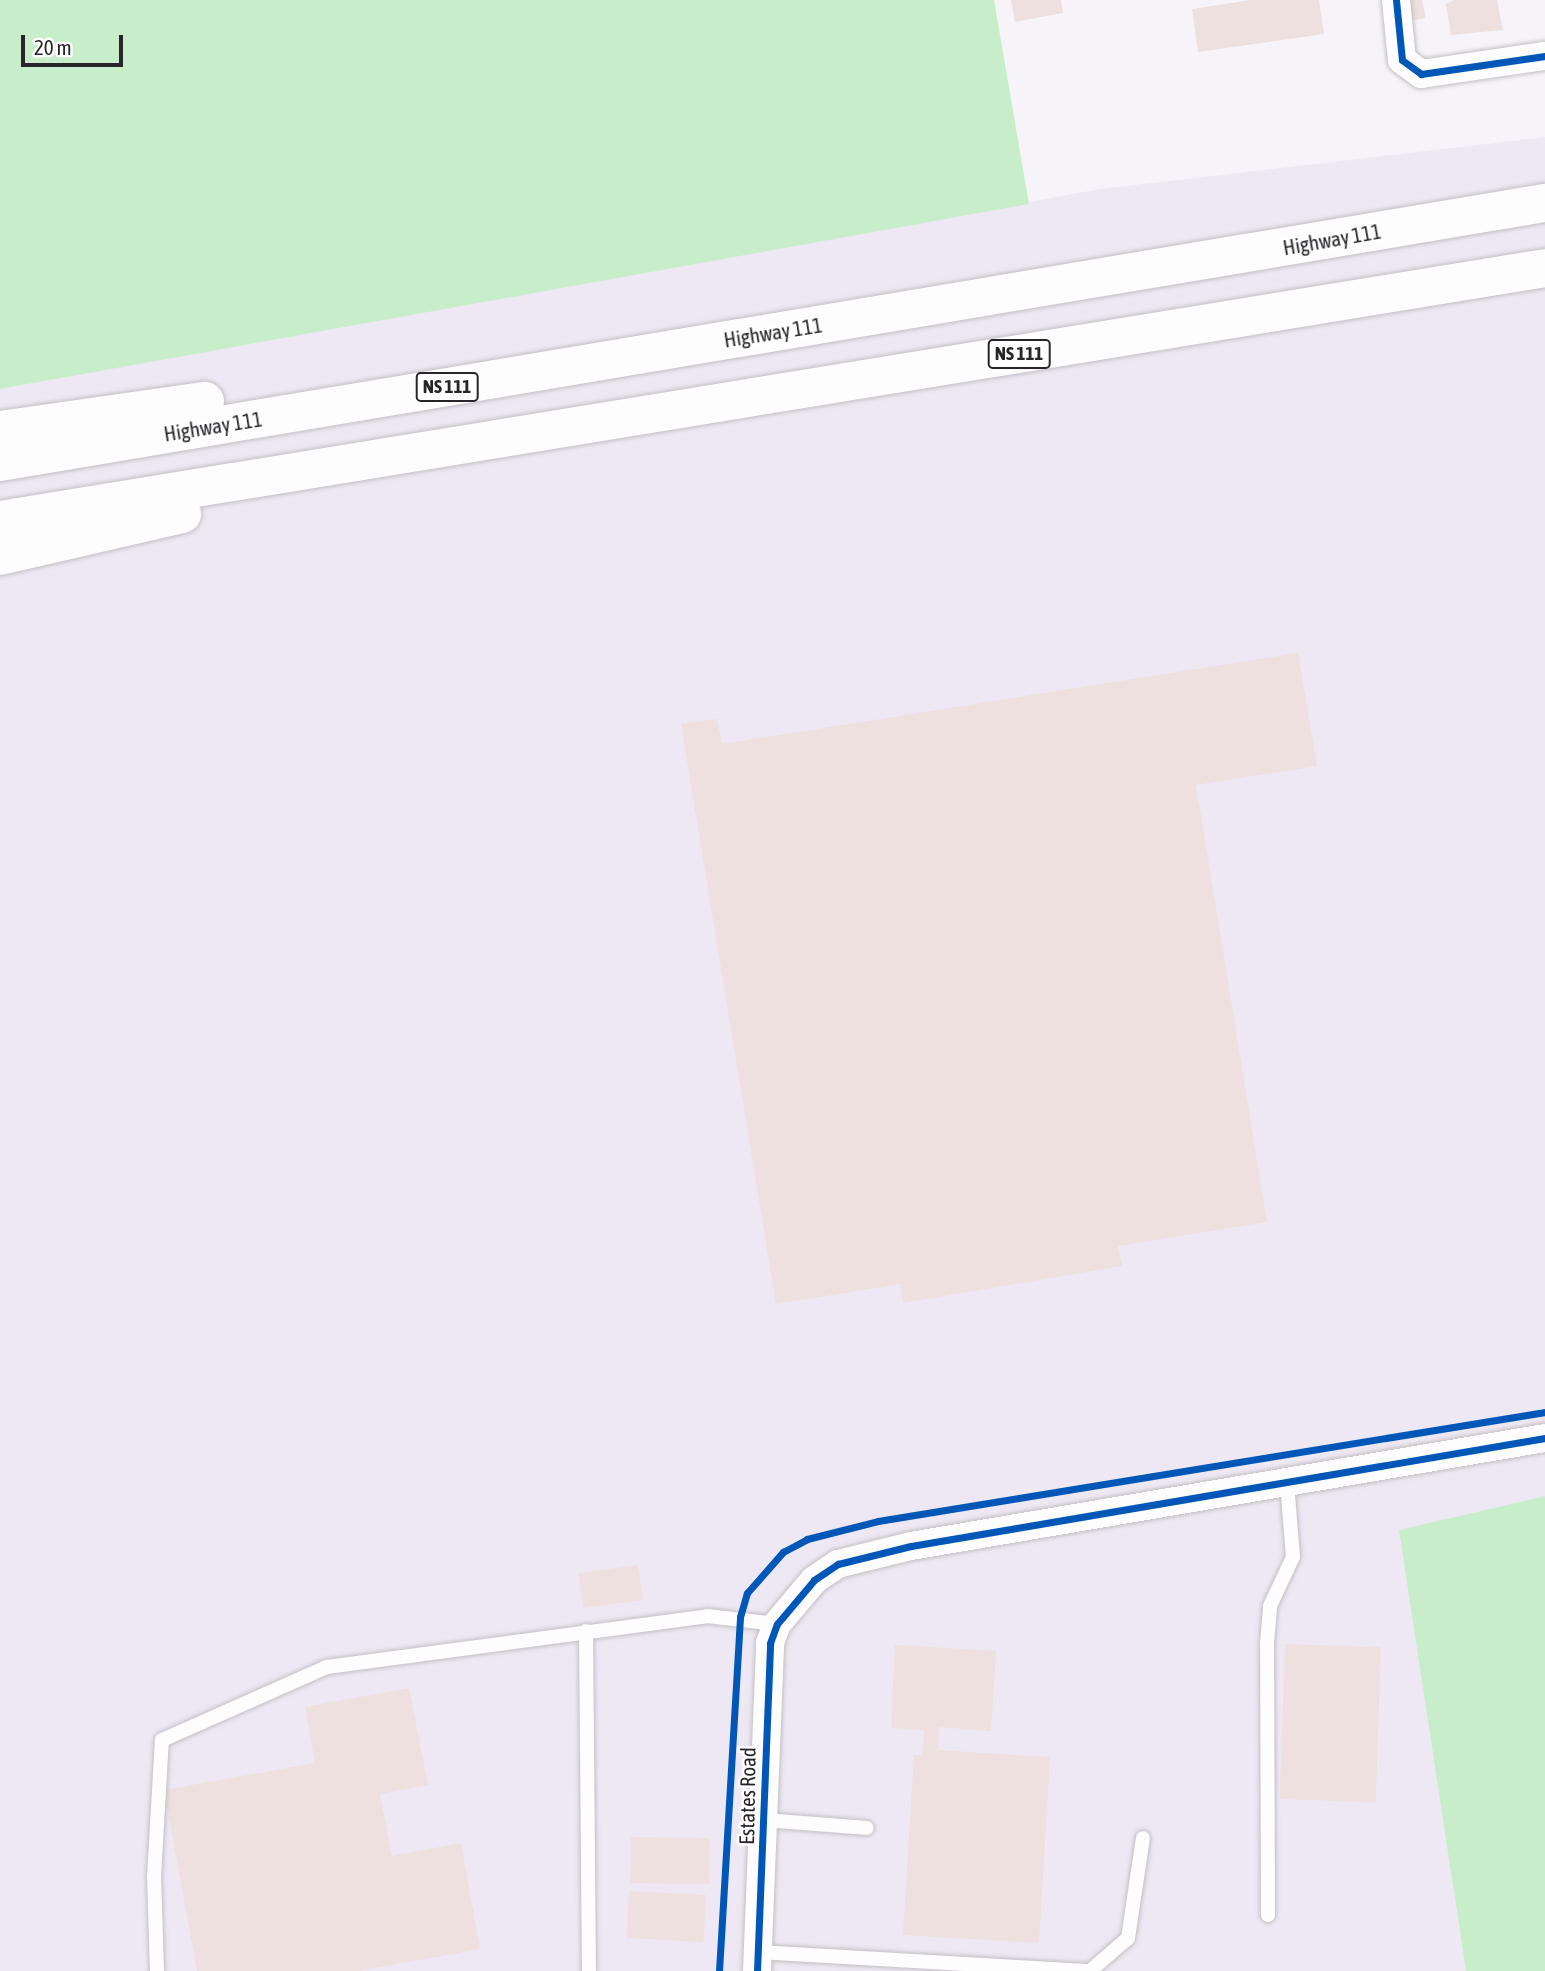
<!DOCTYPE html>
<style>
body{margin:0}
#map{position:relative;width:1545px;height:1971px;overflow:hidden;background:#f7f4f9;font-family:"Asap Condensed",sans-serif}
div>[style]{position:absolute}
.built>*{inset:0;background:#eee8f4}
.green>*{inset:0;background:#c8edca}
.building>*{inset:0;background:#ede0de;transform-origin:0 0}
.roads{filter:drop-shadow(0 0 2px #c3c0c4) drop-shadow(0 0 2px #c3c0c4)}
.lane>*{height:14px;margin:-7px;padding:0 7px;transform-origin:7px;border-radius:7px;background:#fefdfe}
.street>*{height:28px;margin:-14px;padding:0 14px;transform-origin:14px;border-radius:14px;background:#fefdfe}
.highway>*{height:38px;margin:-19px;padding:0 19px;transform-origin:19px;border-radius:19px;background:#fefdfe}
.cycleway>*{height:7px;margin:-3.5px;padding:0 3.5px;transform-origin:3.5px;border-radius:3.5px;background:#0057b8}
span{translate:-50% -50%;white-space:nowrap;text-align:center;line-height:1.15;-webkit-text-stroke:5px #fff;paint-order:stroke}
.shield-label span{padding:2px 5px;background:#fff;border:2px solid;border-radius:5px;-webkit-text-stroke-width:0}
.shield-label{font-size:19px;color:#272529;font-weight:700}
.street-label{font-size:21px;color:#272529}
.scale{position:absolute;left:21px;top:35px;width:102px;height:32px;box-sizing:border-box;border:4px solid #272529;border-top:0;padding-left:9px;font-size:21px;line-height:24px;white-space:nowrap;color:#272529;-webkit-text-stroke:5px #fff;paint-order:stroke}
</style>
<div id="map">
<div class="built">
<div style="clip-path:polygon(1545px 137px,1545px 1496px,1400px 1530px,1466px 1971px,0 1971px,0 389px,1100px 189px)"></div>
</div>
<div class="green">
<div style="clip-path:polygon(0 0,994px 0,1029px 204px,0 389px)"></div>
<div style="clip-path:polygon(1545px 1496px,1545px 1971px,1466px 1971px,1399px 1530px)"></div>
</div>
<div class="building">
<div style="clip-path:polygon(1011px 0,1061px 0,1063px 13px,1015px 22px)"></div>
<div style="clip-path:polygon(1251px 0,1319px 0,1324px 34px,1198px 52px,1192px 9px)"></div>
<div style="clip-path:polygon(1401px 0,1422px 0,1426px 18px,1405px 22px)"></div>
<div style="clip-path:polygon(1454px 0,1497px 0,1503px 30px,1451px 35px,1446px 4px)"></div>
<div style="clip-path:polygon(1298px 653px,1317px 766px,1196px 785px,1267px 1222px,1118px 1246px,1122px 1266px,903px 1303px,900px 1284px,776px 1304px,681px 724px,717px 719px,722px 744px)"></div>
<div style="left:638px;top:1565px;width:35px;height:60px;rotate:82deg"></div>
<div style="left:1285px;top:1644px;width:96px;height:155px;rotate:2deg"></div>
<div style="clip-path:polygon(895px 1645px,996px 1651px,991px 1731px,939px 1727px,938px 1750px,1050px 1757px,1039px 1943px,903px 1935px,914px 1755px,922px 1755px,924px 1730px,891px 1728px)"></div>
<div style="clip-path:polygon(409px 1688px,428px 1785px,380px 1794px,392px 1856px,461px 1843px,480px 1949px,358px 1971px,197px 1971px,164px 1790px,315px 1763px,305px 1707px)"></div>
<div style="left:631px;top:1837px;width:79px;height:46px;rotate:1deg"></div>
<div style="left:629px;top:1891px;width:77px;height:47px;rotate:3deg"></div>
</div>
<div class="roads">
<div class="lane">
<div style="left:586px;top:1631px;width:340px;rotate:89.5deg"></div>
<div style="left:765px;top:1820px;width:102px;rotate:4.5deg"></div>
<div style="left:1268px;top:1915px;width:272px;rotate:-90.2deg"></div>
<div style="left:1267px;top:1643px;width:37px;rotate:-85deg"></div>
<div style="left:1270px;top:1606px;width:54px;rotate:-64.9deg"></div>
<div style="left:1293px;top:1557px;width:74px;rotate:-94.6deg"></div>
<div style="left:758px;top:1952px;width:333px;rotate:3.3deg"></div>
<div style="left:1090px;top:1971px;width:50px;rotate:-41deg"></div>
<div style="left:1128px;top:1938px;width:101px;rotate:-81.5deg"></div>
<div style="left:157px;top:1971px;width:94px;rotate:-91.8deg"></div>
<div style="left:154px;top:1877px;width:137px;rotate:-86.7deg"></div>
<div style="left:162px;top:1740px;width:180px;rotate:-23.9deg"></div>
<div style="left:327px;top:1667px;width:383px;rotate:-7.6deg"></div>
<div style="left:707px;top:1616px;width:70px;rotate:6.5deg"></div>
</div>
<div class="street">
<div style="left:1396px;top:0;width:60px;rotate:84.3deg"></div>
<div style="left:1402px;top:60px;width:24px;rotate:36deg"></div>
<div style="left:1421px;top:74px;width:125px;rotate:-8.3deg"></div>
<div style="left:757px;top:1971px;width:328px;rotate:-87.7deg"></div>
<div style="left:770px;top:1643px;width:20px;rotate:-70deg"></div>
<div style="left:777px;top:1624px;width:57px;rotate:-49.9deg"></div>
<div style="left:814px;top:1580px;width:29px;rotate:-34deg"></div>
<div style="left:838px;top:1564px;width:75px;rotate:-13.9deg"></div>
<div style="left:911px;top:1546px;width:643px;rotate:-9.67deg"></div>
</div>
<div class="highway">
<div style="left:0;top:430px;width:207px;rotate:-8.1deg"></div>
<div style="left:0;top:462px;width:1567px;rotate:-9.52deg"></div>
<div style="left:0;top:520px;width:1565px;rotate:-9.26deg"></div>
<div style="left:0;top:556px;width:187px;rotate:-13deg"></div>
</div>
</div>
<div class="cycleway">
<div style="left:1396px;top:0;width:60px;rotate:84.3deg"></div>
<div style="left:1402px;top:60px;width:24px;rotate:36deg"></div>
<div style="left:1421px;top:74px;width:125px;rotate:-8.3deg"></div>
<div style="left:719px;top:1971px;width:355px;rotate:-86.6deg"></div>
<div style="left:740px;top:1617px;width:25px;rotate:-74deg"></div>
<div style="left:747px;top:1593px;width:55px;rotate:-48.7deg"></div>
<div style="left:783px;top:1552px;width:27px;rotate:-28deg"></div>
<div style="left:807px;top:1539px;width:73px;rotate:-14.2deg"></div>
<div style="left:878px;top:1521px;width:676px;rotate:-9.28deg"></div>
<div style="left:757px;top:1971px;width:328px;rotate:-87.7deg"></div>
<div style="left:770px;top:1643px;width:20px;rotate:-70deg"></div>
<div style="left:777px;top:1624px;width:57px;rotate:-49.9deg"></div>
<div style="left:814px;top:1580px;width:29px;rotate:-34deg"></div>
<div style="left:838px;top:1564px;width:75px;rotate:-13.9deg"></div>
<div style="left:911px;top:1546px;width:643px;rotate:-9.67deg"></div>
</div>
<div class="shield-label">
<span style="left:1019px;top:354px">NS 111</span>
<span style="left:447px;top:387px">NS 111</span>
</div>
<div class="street-label">
<span style="left:1332px;top:239px;rotate:-10deg">Highway 111</span>
<span style="left:773px;top:332px;rotate:-9deg">Highway 111</span>
<span style="left:213px;top:426px;rotate:-9deg">Highway 111</span>
<span style="left:747px;top:1796px;rotate:-89deg">Estates Road</span>
</div>
<div class="scale">20 m</div>
</div>
